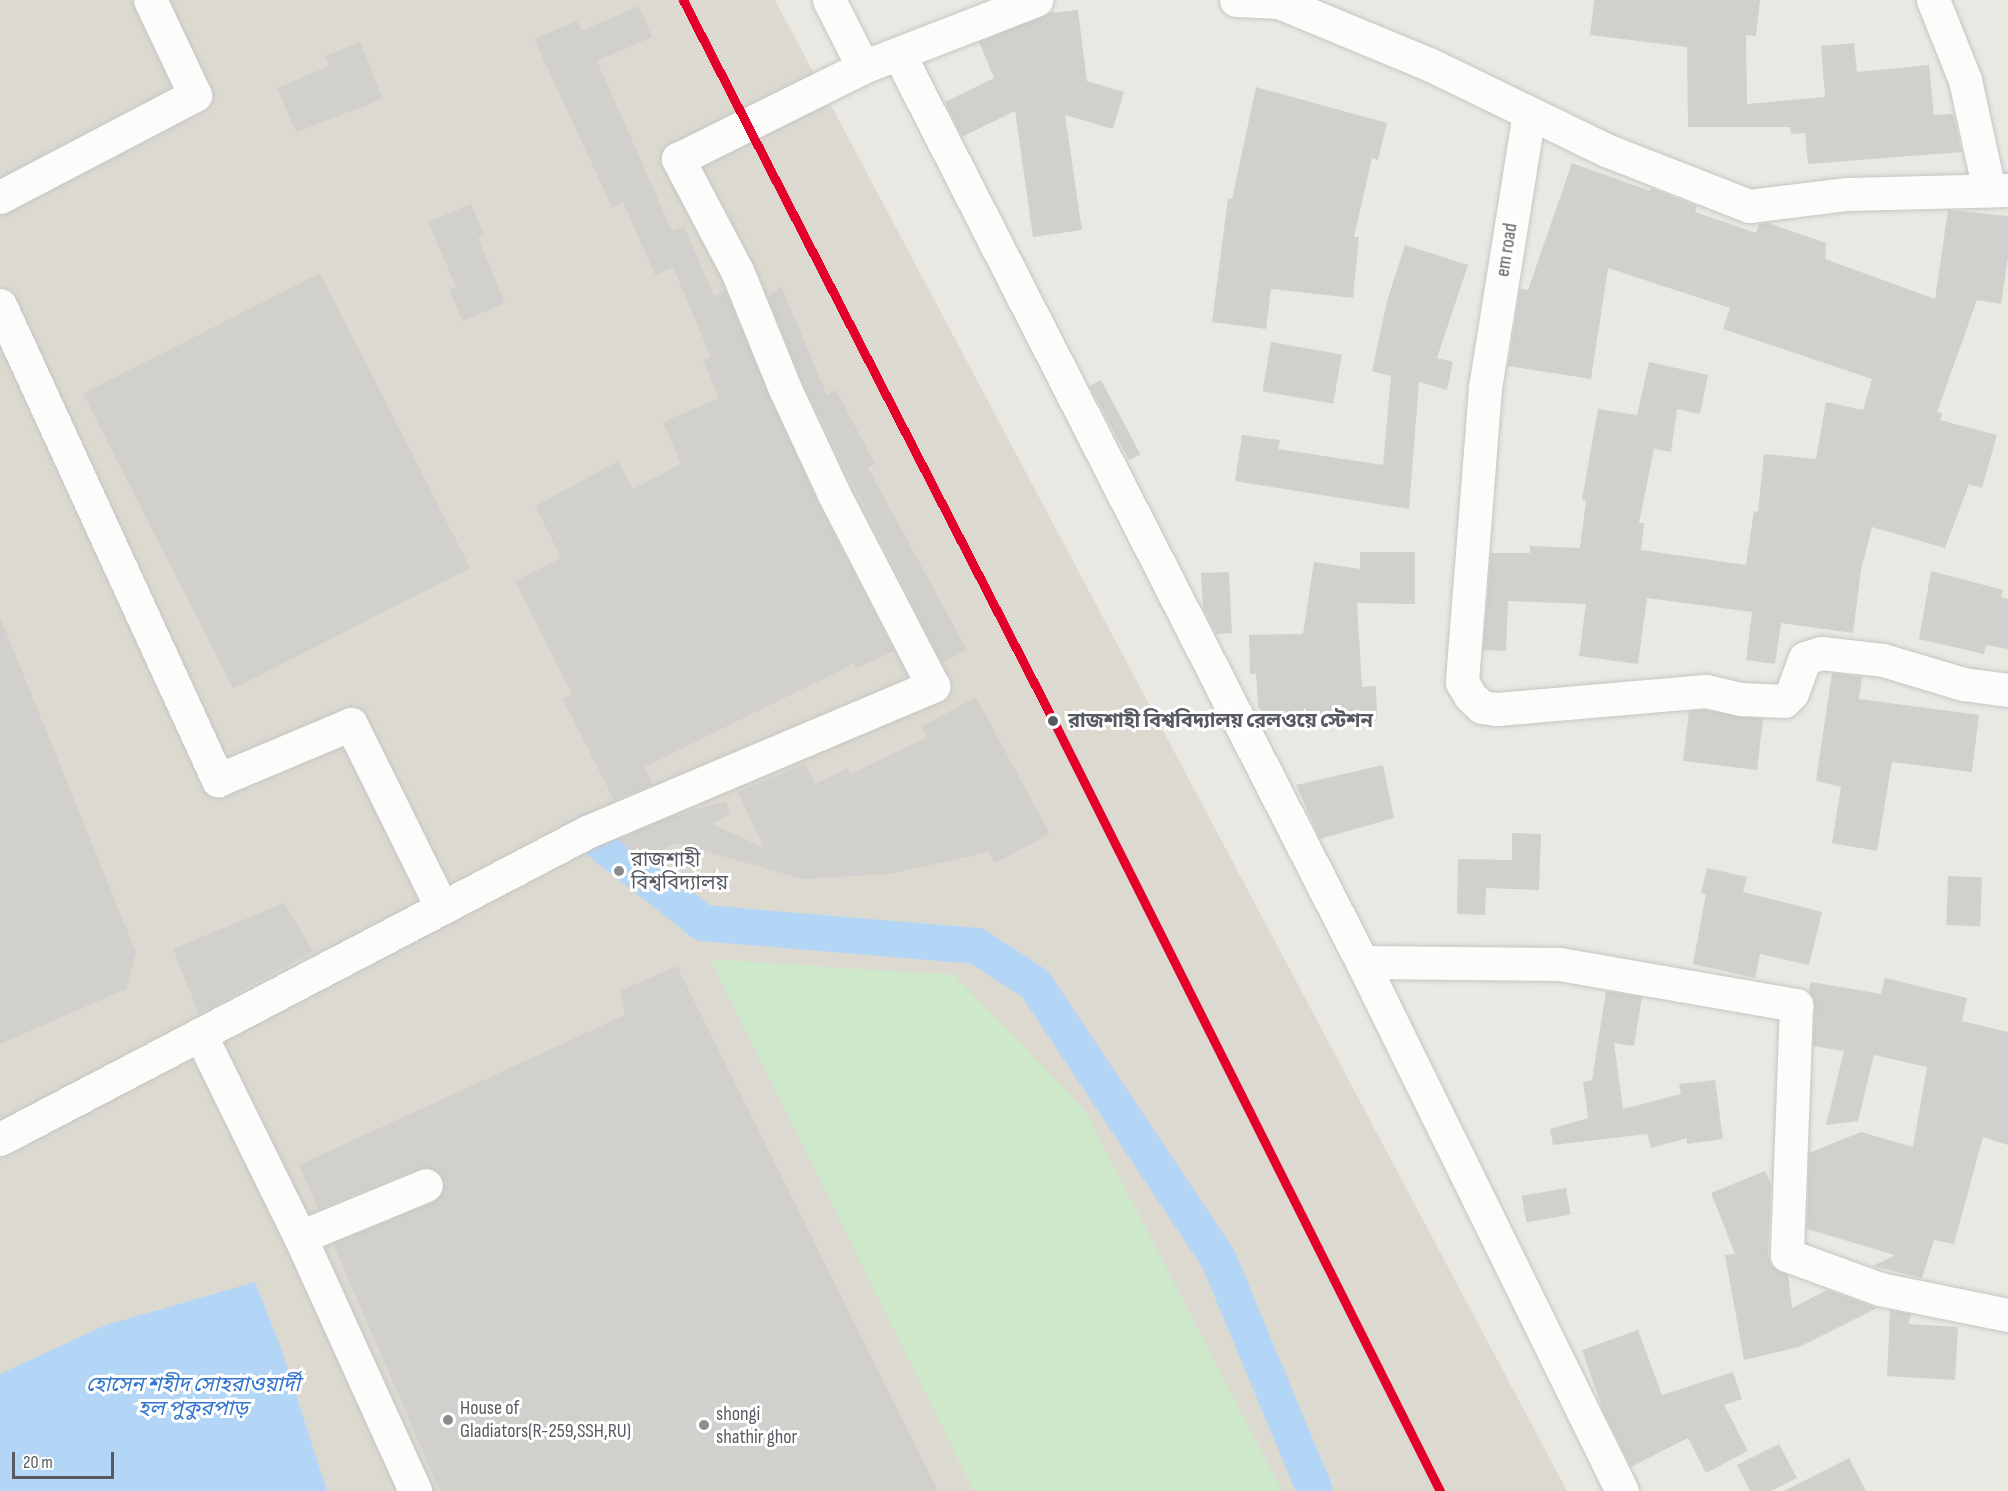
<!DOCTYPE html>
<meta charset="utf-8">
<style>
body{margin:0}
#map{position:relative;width:2008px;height:1491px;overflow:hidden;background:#eae8e2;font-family:"Sofia Sans Condensed","Noto Sans Bengali",sans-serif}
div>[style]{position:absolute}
.education>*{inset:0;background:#dcd9d0}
.green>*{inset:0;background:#cde8cb}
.water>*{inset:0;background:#b3d6f6}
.canal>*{height:36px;margin:-18px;padding:0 18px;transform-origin:18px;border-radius:18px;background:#b3d6f6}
.building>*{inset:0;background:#d2d0cd;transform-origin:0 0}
.roads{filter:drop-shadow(0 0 2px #c5c6c4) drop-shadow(0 0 2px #c5c6c4)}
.minor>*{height:33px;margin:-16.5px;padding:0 16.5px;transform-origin:16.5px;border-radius:16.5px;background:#fcfcfb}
.rail-1>*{height:9px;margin:-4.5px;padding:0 4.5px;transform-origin:4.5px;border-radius:4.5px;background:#e4002b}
.dots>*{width:16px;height:16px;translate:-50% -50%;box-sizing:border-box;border:3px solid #fff;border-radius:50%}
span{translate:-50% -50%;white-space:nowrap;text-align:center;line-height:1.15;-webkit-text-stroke:6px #fff;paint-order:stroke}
.street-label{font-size:20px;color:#575b61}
.stop-label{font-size:20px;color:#575b61;font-weight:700}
.left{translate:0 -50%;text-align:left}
.poi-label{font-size:20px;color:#575b61}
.water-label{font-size:21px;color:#3276ce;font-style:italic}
.scale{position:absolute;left:12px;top:1452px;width:102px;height:27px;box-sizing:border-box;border:3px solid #575b61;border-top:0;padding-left:8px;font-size:18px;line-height:21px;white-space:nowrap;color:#575b61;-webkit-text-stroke:4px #fff;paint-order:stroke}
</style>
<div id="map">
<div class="education">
<div style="clip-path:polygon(0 0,775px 0,1567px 1491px,0 1491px)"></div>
</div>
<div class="green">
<div style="clip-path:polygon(710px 959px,954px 975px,1084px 1109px,1282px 1491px,974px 1491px)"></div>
</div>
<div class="water">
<div style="clip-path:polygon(255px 1282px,281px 1348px,327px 1491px,0 1491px,0 1374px,106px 1325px)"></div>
</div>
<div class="canal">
<div style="left:587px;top:832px;width:147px;rotate:38.1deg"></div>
<div style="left:703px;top:923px;width:275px;rotate:4.8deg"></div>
<div style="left:977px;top:946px;width:69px;rotate:33.2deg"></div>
<div style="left:1035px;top:984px;width:329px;rotate:56.3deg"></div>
<div style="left:1218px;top:1258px;width:252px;rotate:67.4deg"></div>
</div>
<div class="building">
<div style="clip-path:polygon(1594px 0,1760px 0,1756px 36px,1746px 35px,1747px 104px,1825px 97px,1821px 46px,1854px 43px,1857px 72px,1929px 65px,1934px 115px,1953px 114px,1962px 152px,1808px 164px,1805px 133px,1791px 134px,1790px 127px,1688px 127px,1687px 47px,1590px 35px)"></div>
<div style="clip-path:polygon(639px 6px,652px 37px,597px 61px,672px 231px,684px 226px,714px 296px,725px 291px,817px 502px,894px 651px,855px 669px,853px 664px,645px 767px,653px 784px,614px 800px,563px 699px,572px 694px,515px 581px,561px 558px,535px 506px,618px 461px,633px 489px,681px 464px,663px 422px,719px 398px,703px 360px,711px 357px,673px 267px,655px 275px,623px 202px,612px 207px,534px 39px,577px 21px,581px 31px)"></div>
<div style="clip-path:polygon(1078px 10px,1087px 81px,1124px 92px,1113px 129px,1065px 115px,1082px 230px,1033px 237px,1015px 111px,962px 137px,945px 102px,994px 78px,979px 42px,1049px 13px)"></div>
<div style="clip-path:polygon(360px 42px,383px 99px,296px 132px,277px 88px,329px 66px,325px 56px)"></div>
<div style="clip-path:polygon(1256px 87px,1387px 123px,1378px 160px,1372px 158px,1354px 237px,1359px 237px,1353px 298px,1271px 289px,1266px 329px,1212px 322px,1228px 198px,1232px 199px)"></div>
<div style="clip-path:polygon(1572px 163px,1650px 191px,1651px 188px,1697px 206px,1695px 212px,1756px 233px,1759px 224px,1768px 223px,1826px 243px,1825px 259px,1935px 299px,1948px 210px,2008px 216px,2008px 257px,2001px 304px,1977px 300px,1937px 412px,1942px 413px,1940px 420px,1997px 435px,1982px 488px,1969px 484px,1945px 548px,1872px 527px,1861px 570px,1853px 633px,1781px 623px,1775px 664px,1746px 660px,1752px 612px,1647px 598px,1638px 664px,1579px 656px,1586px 604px,1508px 601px,1506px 651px,1483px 650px,1491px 553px,1530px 553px,1530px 546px,1580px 548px,1586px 501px,1582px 500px,1598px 409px,1637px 415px,1649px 362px,1708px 375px,1700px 414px,1677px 409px,1671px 452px,1654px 449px,1639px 523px,1644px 523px,1641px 550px,1746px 565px,1754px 511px,1758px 512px,1764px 454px,1816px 459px,1826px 402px,1863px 410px,1872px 379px,1723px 329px,1730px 308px,1608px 268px,1591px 379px,1508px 366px,1520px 289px,1528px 290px)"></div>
<div style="clip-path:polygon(471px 204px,484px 235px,478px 238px,505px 303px,463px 321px,449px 290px,456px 287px,428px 222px)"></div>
<div style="clip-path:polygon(1405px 245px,1468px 265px,1437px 358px,1453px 362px,1447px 390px,1419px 382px,1409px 509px,1235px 481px,1242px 435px,1280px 440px,1278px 449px,1383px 465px,1391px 376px,1372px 371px,1387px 301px)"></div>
<div style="left:320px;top:273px;width:331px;height:266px;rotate:63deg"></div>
<div style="clip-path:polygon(781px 286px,827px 395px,836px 390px,875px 464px,868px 468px,967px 650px,942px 663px,802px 381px,768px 297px)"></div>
<div style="left:1271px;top:342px;width:72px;height:50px;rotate:10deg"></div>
<div style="left:1101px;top:380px;width:84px;height:13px;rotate:62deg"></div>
<div style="clip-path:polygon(1360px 552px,1415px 552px,1415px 604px,1357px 603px,1362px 687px,1376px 686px,1377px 721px,1264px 729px,1259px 718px,1256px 674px,1250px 674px,1249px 635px,1303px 634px,1314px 562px,1360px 569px)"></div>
<div style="clip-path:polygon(1931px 571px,2003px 590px,2001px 597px,2008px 599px,2008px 649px,1986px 645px,1984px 654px,1919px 639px)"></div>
<div style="clip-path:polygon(1229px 572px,1232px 633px,1216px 634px,1203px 608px,1201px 573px)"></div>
<div style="clip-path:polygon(0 617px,136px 952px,126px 989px,0 1044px)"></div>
<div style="clip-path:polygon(1832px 673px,1862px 677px,1859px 699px,1979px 715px,1972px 772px,1892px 762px,1877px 851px,1832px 843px,1841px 787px,1816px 781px)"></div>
<div style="clip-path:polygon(976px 697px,1050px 834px,995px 863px,989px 852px,889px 874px,803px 879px,675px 843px,639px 862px,619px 839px,670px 817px,726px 801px,731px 814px,712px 824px,764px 848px,738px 792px,805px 764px,815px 784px,848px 768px,851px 774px,927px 737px,921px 727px)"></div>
<div style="clip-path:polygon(1705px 710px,1763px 719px,1757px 770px,1683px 761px,1689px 711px)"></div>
<div style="clip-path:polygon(1383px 765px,1394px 818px,1320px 839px,1296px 785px)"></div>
<div style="clip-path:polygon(1512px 833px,1541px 834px,1539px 890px,1486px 888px,1485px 915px,1457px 914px,1458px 859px,1512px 860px)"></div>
<div style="clip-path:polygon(1707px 868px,1747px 877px,1743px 892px,1822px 912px,1809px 965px,1760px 954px,1755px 978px,1693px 964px,1706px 894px,1701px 893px)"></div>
<div style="left:1948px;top:876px;width:34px;height:49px;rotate:2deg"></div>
<div style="clip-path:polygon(284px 903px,313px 951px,199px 1014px,173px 949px)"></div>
<div style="clip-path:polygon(677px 966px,938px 1491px,440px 1491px,333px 1244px,434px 1202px,444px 1188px,443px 1177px,429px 1167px,419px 1168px,318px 1209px,299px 1165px,625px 1015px,620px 991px)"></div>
<div style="clip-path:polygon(1885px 978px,1967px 998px,1962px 1021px,2008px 1032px,2008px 1145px,1983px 1137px,1954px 1244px,1934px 1240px,1922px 1278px,1873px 1266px,1895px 1255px,1807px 1229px,1809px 1153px,1861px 1132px,1913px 1147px,1927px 1067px,1874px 1055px,1858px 1121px,1826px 1125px,1844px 1051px,1813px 1046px,1815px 1006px,1809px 992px,1811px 982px,1881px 994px)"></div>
<div style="clip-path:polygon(1606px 991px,1642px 997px,1634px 1046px,1614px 1043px,1623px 1109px,1681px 1094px,1679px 1084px,1715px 1080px,1723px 1139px,1687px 1144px,1687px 1138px,1651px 1148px,1647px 1134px,1553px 1145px,1550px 1129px,1588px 1118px,1583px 1082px,1592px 1080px)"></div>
<div style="clip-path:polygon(1765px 1171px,1771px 1184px,1768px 1255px,1772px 1266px,1788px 1275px,1792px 1308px,1827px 1290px,1877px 1308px,1799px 1347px,1744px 1360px,1725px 1255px,1735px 1254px,1711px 1193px)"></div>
<div style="left:1566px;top:1188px;width:27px;height:45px;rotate:80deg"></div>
<div style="clip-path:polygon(1890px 1310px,1911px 1314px,1908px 1324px,1958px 1327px,1955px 1380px,1887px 1376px)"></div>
<div style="clip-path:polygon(1638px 1330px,1662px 1395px,1733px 1372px,1742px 1399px,1724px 1405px,1748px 1451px,1706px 1473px,1688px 1438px,1631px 1467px,1604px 1413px,1582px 1350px)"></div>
<div style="clip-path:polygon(1779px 1444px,1797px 1478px,1771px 1491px,1750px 1491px,1737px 1465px)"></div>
<div style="clip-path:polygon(1849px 1458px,1866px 1491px,1784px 1491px)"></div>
</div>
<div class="roads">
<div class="minor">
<div style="left:829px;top:0;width:75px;rotate:63.1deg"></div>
<div style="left:1236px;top:0;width:43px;rotate:2.7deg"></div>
<div style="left:1279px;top:2px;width:165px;rotate:22.5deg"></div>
<div style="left:1431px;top:65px;width:195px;rotate:25.9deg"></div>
<div style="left:1606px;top:150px;width:154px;rotate:21.4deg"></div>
<div style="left:1749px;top:206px;width:99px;rotate:-7deg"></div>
<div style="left:1847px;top:194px;width:161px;rotate:-1.4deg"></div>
<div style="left:1933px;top:0;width:86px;rotate:68.2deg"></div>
<div style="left:1965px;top:80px;width:113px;rotate:77.7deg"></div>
<div style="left:899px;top:54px;width:1019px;rotate:62.98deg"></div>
<div style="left:1362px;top:962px;width:589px;rotate:63.83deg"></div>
<div style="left:1529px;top:113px;width:278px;rotate:99.1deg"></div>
<div style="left:1485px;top:388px;width:295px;rotate:94.5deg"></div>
<div style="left:1462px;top:682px;width:16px;rotate:60deg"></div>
<div style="left:1470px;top:696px;width:16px;rotate:43deg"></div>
<div style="left:1482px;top:707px;width:15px;rotate:8deg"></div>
<div style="left:1497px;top:709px;width:210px;rotate:-4.9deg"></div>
<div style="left:1706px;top:691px;width:37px;rotate:13deg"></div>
<div style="left:1742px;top:699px;width:42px;rotate:2.7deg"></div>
<div style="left:1784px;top:701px;width:11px;rotate:-45deg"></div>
<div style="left:1792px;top:693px;width:37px;rotate:-70deg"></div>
<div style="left:1805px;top:658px;width:17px;rotate:-17deg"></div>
<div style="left:1821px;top:653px;width:62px;rotate:6.4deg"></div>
<div style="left:1883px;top:660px;width:84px;rotate:16.7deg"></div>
<div style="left:1963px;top:684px;width:45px;rotate:7.6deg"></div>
<div style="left:0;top:197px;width:220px;rotate:-27.6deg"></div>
<div style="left:195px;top:95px;width:105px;rotate:-115.3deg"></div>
<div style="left:0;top:305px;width:523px;rotate:65.35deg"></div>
<div style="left:218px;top:780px;width:144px;rotate:-22.8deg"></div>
<div style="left:351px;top:724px;width:205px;rotate:63.7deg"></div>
<div style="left:1362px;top:962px;width:198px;rotate:0.6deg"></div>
<div style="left:1560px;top:964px;width:240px;rotate:9.9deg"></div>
<div style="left:1796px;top:1005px;width:250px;rotate:92.1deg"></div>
<div style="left:1787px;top:1255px;width:99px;rotate:20.1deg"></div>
<div style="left:1880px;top:1289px;width:131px;rotate:11.5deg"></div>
<div style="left:200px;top:1034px;width:226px;rotate:63.8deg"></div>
<div style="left:300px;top:1237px;width:136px;rotate:-22.4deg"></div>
<div style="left:0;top:1139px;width:662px;rotate:-27.61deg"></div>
<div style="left:587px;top:832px;width:376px;rotate:-22.9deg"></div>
<div style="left:933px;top:686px;width:216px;rotate:-117.3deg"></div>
<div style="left:834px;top:494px;width:116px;rotate:-115deg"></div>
<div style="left:785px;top:389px;width:127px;rotate:-112.1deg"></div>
<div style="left:737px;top:271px;width:127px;rotate:-117.8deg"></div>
<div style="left:678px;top:159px;width:207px;rotate:-26.4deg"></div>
<div style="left:863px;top:67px;width:186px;rotate:-21.2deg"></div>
<div style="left:300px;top:1237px;width:279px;rotate:65.6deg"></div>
</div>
</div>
<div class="rail-1">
<div style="left:683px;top:0;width:810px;rotate:62.8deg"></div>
<div style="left:1053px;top:720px;width:863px;rotate:63.35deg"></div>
</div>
<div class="dots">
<div style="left:1053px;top:721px;background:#575b61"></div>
<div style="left:619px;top:871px;background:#8a8c8e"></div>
<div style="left:448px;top:1420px;background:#8a8c8e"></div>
<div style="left:704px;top:1425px;background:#8a8c8e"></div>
</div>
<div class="street-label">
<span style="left:1507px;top:250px;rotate:-81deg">em road</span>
</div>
<div class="stop-label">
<span class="left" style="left:1068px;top:721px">রাজশাহী বিশ্ববিদ্যালয় রেলওয়ে স্টেশন</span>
</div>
<div class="poi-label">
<span class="left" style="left:631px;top:872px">রাজশাহী<br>বিশ্ববিদ্যালয়</span>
<span class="left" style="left:460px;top:1420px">House of<br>Gladiators(R-259,SSH,RU)</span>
<span class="left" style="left:716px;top:1426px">shongi<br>shathir ghor</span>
</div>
<div class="water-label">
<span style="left:193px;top:1397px">হোসেন শহীদ সোহরাওয়ার্দী<br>হল পুকুরপাড়</span>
</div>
<div class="scale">20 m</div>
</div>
